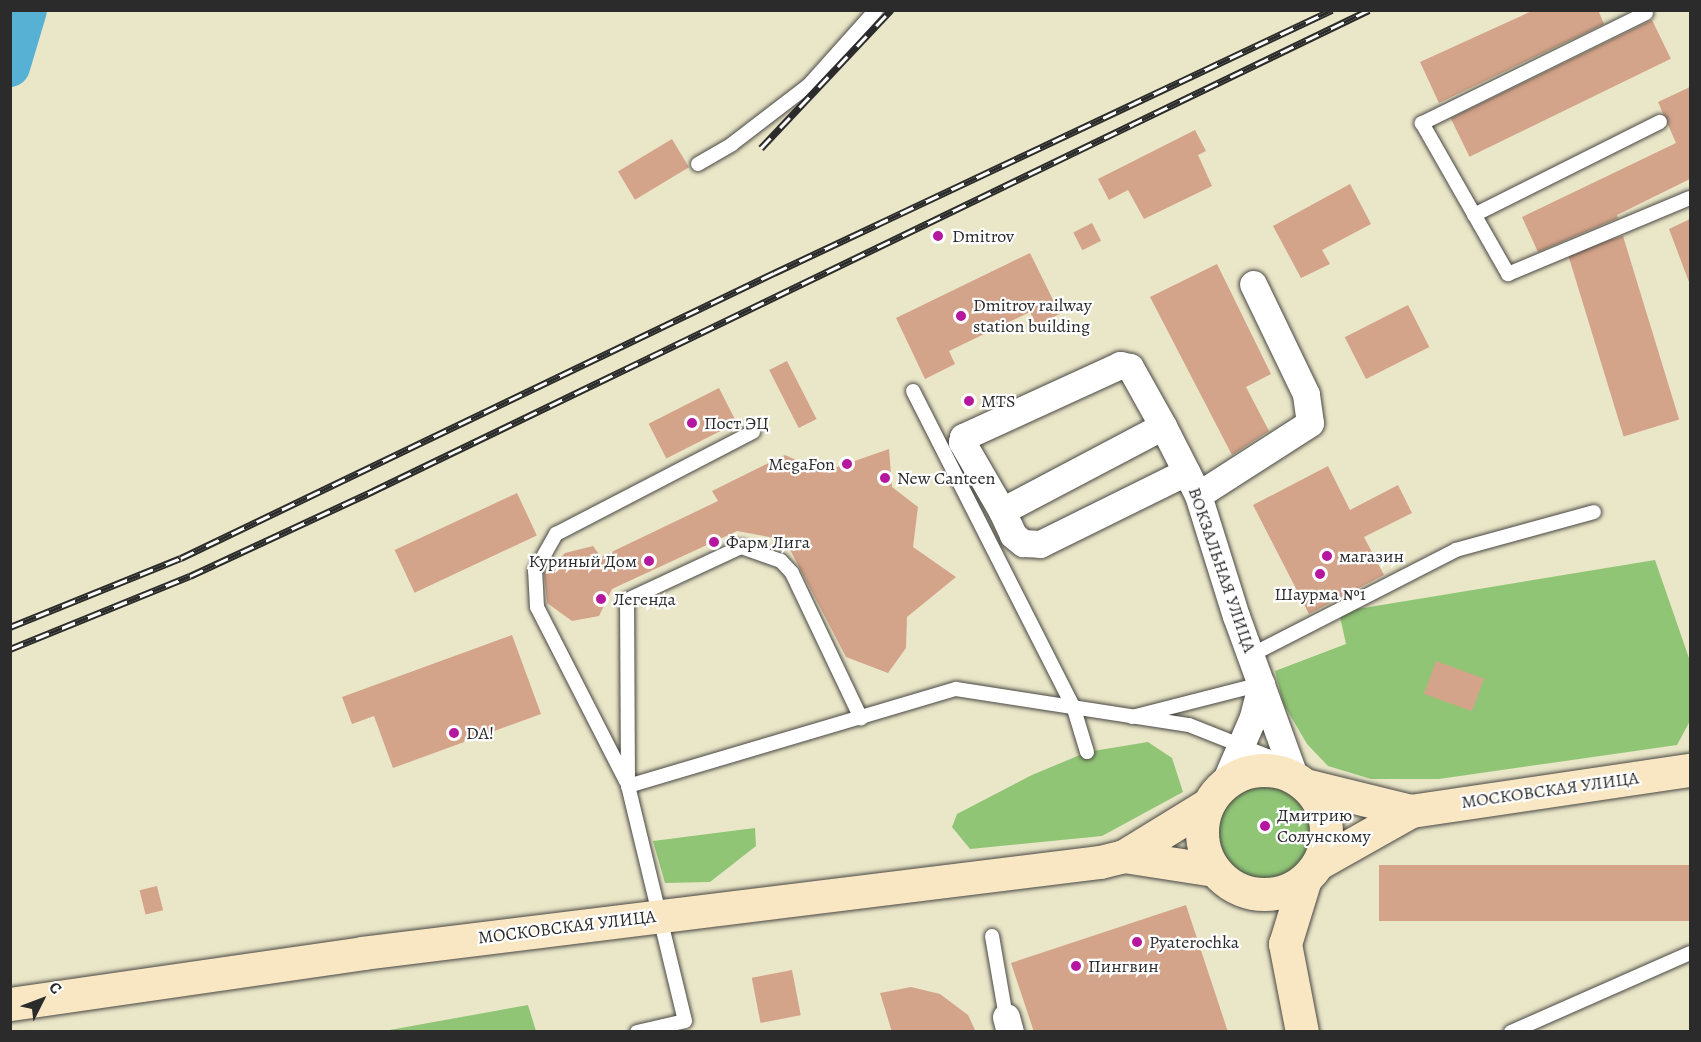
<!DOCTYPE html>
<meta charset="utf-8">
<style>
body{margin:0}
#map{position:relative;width:1701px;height:1042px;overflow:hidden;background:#eae6c8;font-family:Alegreya,serif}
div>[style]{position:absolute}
.green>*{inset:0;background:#90c576}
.round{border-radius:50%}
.river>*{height:40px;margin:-20px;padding:0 20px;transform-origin:20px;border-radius:20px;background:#57b1d4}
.building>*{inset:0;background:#d4a48a;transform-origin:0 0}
.roads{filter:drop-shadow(0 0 2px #484743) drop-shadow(0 0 2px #484743)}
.service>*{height:14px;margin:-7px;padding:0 7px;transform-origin:7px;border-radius:7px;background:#fff}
.minor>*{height:27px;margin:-13.5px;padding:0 13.5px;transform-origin:13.5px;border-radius:13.5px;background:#fff}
.secondary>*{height:33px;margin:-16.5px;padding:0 16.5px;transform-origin:16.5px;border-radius:16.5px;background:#f9e7c3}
.secondary>.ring{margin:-16.5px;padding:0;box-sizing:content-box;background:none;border:33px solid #f9e7c3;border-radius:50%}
.rail>*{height:7px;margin-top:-3.5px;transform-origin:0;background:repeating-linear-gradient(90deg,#fff 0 14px,#2b2b2b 0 28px);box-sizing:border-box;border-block:2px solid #2b2b2b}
.dots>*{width:16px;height:16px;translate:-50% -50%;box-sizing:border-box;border:3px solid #fff;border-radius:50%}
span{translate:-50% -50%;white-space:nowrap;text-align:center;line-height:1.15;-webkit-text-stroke:4.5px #fff;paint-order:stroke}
.poi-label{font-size:18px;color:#2b2b2b}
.left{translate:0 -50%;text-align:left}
.right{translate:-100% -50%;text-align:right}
.street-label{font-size:18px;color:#2b2b2b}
.frame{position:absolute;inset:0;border:12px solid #2b2b2b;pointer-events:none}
.north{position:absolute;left:12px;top:970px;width:60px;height:60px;-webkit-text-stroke:4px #fff;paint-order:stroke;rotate:48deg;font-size:16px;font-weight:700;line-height:24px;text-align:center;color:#2b2b2b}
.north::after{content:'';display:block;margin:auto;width:21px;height:27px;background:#2b2b2b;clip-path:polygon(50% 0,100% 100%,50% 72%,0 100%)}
</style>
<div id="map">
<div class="green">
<div style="clip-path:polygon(1655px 560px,1690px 661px,1690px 721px,1677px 745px,1439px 779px,1371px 779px,1328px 766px,1307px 744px,1283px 703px,1275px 671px,1346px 644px,1339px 612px)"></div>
<div style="clip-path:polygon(1148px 742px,1172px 758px,1183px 792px,1102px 836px,970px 849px,952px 827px,957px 814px,1032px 775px,1087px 752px)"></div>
<div class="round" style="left:1209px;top:777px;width:110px;height:110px"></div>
<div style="clip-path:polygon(755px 828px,756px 846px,710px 882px,665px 883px,653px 841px)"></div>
<div style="clip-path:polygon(528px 1005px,536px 1031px,384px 1031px)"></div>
</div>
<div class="river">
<div style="left:10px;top:67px;width:59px;rotate:-73.4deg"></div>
</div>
<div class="building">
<div style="clip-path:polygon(1534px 10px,1598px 10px,1604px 24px,1439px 103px,1420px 62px)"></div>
<div style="left:1652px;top:20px;width:43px;height:224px;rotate:64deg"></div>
<div style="clip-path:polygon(1690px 87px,1690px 179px,1617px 215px,1618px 218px,1538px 252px,1522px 217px,1676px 143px,1658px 102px)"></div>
<div style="clip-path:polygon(1195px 130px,1206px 151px,1198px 155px,1212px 186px,1144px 219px,1128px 190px,1109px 200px,1098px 179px)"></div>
<div style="left:672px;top:139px;width:33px;height:63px;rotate:59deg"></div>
<div style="clip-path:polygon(1350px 184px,1371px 224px,1322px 250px,1330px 264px,1301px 278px,1273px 226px)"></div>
<div style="clip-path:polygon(1690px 219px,1690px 281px,1689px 282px,1669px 229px)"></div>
<div style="left:1092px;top:223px;width:20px;height:21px;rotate:63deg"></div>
<div style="left:1623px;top:236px;width:192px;height:58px;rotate:73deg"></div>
<div style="clip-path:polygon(1030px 253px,1060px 314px,1036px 325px,1030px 312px,949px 351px,955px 364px,925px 379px,896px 318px)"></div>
<div style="clip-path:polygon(1217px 264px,1271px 374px,1246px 387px,1269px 431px,1232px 455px,1150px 297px)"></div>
<div style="left:1408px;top:305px;width:47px;height:71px;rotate:63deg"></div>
<div style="left:787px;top:361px;width:65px;height:20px;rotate:63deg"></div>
<div style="left:719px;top:388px;width:39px;height:79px;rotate:63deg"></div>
<div style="clip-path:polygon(889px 449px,892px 487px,918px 507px,913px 547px,956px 577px,907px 617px,906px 648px,888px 673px,846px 657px,785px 540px,737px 531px,612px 589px,599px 616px,572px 621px,547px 603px,544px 573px,565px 553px,593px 546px,601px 557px,718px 501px,712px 491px,785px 455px,823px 472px)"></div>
<div style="clip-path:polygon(1328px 466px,1350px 510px,1398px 485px,1412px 513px,1364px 537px,1384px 575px,1309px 614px,1253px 505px)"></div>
<div style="left:517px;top:493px;width:47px;height:135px;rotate:65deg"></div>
<div style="clip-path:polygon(512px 635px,541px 714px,393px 768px,374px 716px,352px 724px,342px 697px)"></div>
<div style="left:1436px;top:661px;width:51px;height:35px;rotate:20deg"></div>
<div style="left:1690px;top:865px;width:56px;height:311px;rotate:90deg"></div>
<div style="left:157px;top:886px;width:25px;height:18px;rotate:76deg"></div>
<div style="clip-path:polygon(1186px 905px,1228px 1032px,1034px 1032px,1011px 963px)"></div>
<div style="left:792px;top:970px;width:46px;height:41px;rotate:79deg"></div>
<div style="clip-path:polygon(911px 987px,940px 994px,968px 1015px,976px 1032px,892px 1032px,880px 993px)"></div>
</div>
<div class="roads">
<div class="service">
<div style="left:1646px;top:13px;width:250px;rotate:153.8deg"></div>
<div style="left:1422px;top:123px;width:174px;rotate:60.3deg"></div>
<div style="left:1508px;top:274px;width:197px;rotate:-22.7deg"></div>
<div style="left:698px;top:164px;width:39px;rotate:-30deg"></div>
<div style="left:732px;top:144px;width:97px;rotate:-37.5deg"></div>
<div style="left:809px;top:85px;width:101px;rotate:-48.2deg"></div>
<div style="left:1474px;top:215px;width:208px;rotate:-26.6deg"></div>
<div style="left:913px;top:391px;width:356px;rotate:63.1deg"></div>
<div style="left:1074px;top:709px;width:45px;rotate:73.2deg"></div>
<div style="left:1251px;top:655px;width:230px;rotate:-27.1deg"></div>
<div style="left:1456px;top:550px;width:143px;rotate:-15.4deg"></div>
<div style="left:1132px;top:717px;width:133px;rotate:-14.3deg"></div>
<div style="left:626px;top:781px;width:195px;rotate:-117.1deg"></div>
<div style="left:537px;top:607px;width:36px;rotate:-93deg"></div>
<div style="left:535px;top:571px;width:43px;rotate:-60.4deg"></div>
<div style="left:556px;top:534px;width:222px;rotate:-27.4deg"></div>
<div style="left:628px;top:786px;width:342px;rotate:-16.5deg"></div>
<div style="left:956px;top:689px;width:236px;rotate:8.8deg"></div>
<div style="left:1189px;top:725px;width:84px;rotate:21.7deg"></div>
<div style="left:1267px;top:756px;width:26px;rotate:37deg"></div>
<div style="left:992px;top:936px;width:82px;rotate:80.2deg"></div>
<div style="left:637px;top:1032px;width:49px;rotate:-12.9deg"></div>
<div style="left:685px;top:1021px;width:242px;rotate:-103.6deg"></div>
<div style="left:628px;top:786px;width:186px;rotate:-90.3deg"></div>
<div style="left:627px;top:600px;width:126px;rotate:-24.9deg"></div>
<div style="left:741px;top:547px;width:42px;rotate:19.3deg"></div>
<div style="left:781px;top:561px;width:16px;rotate:47deg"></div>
<div style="left:792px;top:573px;width:161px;rotate:64.6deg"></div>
<div style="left:1511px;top:1032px;width:196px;rotate:-23.8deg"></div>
</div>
<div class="minor">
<div style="left:1163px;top:426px;width:182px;rotate:152.2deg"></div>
<div style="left:1002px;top:511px;width:80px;rotate:-120.1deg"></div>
<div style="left:962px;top:442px;width:5px;rotate:-79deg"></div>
<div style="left:963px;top:437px;width:173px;rotate:-24.6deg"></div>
<div style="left:1120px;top:365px;width:10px;rotate:11deg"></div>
<div style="left:1130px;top:367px;width:68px;rotate:60.8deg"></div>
<div style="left:1163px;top:426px;width:77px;rotate:63.1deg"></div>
<div style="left:1198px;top:495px;width:127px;rotate:72.6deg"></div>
<div style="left:1236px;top:616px;width:172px;rotate:70deg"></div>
<div style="left:1198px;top:495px;width:133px;rotate:-32.7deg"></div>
<div style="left:1310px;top:423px;width:29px;rotate:-98deg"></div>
<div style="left:1306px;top:394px;width:122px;rotate:-115.7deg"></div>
<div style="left:1002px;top:511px;width:26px;rotate:65deg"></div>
<div style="left:1013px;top:535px;width:13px;rotate:39deg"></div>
<div style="left:1023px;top:543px;width:17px;rotate:3deg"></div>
<div style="left:1040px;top:544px;width:163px;rotate:-26.3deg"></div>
<div style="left:1225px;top:782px;width:71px;rotate:-66.7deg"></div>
<div style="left:1253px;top:717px;width:34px;rotate:-76deg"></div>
<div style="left:1006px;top:1017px;width:16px;rotate:75deg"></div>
</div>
<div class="secondary">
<div class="ring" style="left:1202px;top:770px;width:91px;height:91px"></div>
<div style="left:1305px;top:785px;width:109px;rotate:13.8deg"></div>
<div style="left:1124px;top:856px;width:91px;rotate:8.8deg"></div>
<div style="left:1319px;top:863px;width:106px;rotate:-29.5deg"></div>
<div style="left:1411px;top:811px;width:282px;rotate:-8.4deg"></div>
<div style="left:10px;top:1004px;width:356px;rotate:-8.2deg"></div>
<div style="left:362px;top:953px;width:744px;rotate:-7.03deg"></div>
<div style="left:1100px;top:862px;width:25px;rotate:-14deg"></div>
<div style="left:1124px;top:856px;width:97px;rotate:-31.6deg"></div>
<div style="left:1302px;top:1032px;width:90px;rotate:-100.9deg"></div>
<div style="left:1285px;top:944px;width:68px;rotate:-72.9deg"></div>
</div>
</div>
<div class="rail">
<div style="left:761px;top:148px;width:190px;rotate:-46.7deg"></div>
<div style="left:10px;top:627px;width:184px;rotate:-22deg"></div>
<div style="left:181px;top:558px;width:658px;rotate:-25.67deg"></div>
<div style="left:774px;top:273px;width:617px;rotate:-25.24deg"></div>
<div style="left:10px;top:649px;width:194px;rotate:-22.1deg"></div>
<div style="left:190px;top:576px;width:202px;rotate:-24.9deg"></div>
<div style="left:373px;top:491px;width:1106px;rotate:-25.78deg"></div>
</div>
<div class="dots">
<div style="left:938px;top:236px;background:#b5179e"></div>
<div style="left:961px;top:316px;background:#b5179e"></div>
<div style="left:969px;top:401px;background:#b5179e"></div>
<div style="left:692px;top:423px;background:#b5179e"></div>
<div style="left:847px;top:464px;background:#b5179e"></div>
<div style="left:885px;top:478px;background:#b5179e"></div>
<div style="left:714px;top:542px;background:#b5179e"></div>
<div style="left:1327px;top:556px;background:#b5179e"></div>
<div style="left:649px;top:561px;background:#b5179e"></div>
<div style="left:1320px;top:574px;background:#b5179e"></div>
<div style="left:601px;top:599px;background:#b5179e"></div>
<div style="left:454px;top:733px;background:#b5179e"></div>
<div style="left:1265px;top:826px;background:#b5179e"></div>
<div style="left:1137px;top:942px;background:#b5179e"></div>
<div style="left:1076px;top:966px;background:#b5179e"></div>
</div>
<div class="poi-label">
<span class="left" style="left:952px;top:236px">Dmitrov</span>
<span class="left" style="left:973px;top:316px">Dmitrov railway<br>station building</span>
<span class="left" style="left:981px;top:401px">MTS</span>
<span class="left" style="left:704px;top:423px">Пост ЭЦ</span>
<span class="right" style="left:835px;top:464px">MegaFon</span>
<span class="left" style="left:897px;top:478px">New Canteen</span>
<span class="left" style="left:726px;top:542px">Фарм Лига</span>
<span class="left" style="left:1339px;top:556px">магазин</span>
<span class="right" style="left:637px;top:561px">Куриный Дом</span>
<span style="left:1320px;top:594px">Шаурма №1</span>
<span class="left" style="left:613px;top:599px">Легенда</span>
<span class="left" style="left:466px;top:733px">DA!</span>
<span class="left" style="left:1277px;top:826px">Дмитрию<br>Солунскому</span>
<span class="left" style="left:1149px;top:942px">Pyaterochka</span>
<span class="left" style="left:1088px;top:966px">Пингвин</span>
</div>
<div class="street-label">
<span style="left:1222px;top:570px;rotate:71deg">ВОКЗАЛЬНАЯ УЛИЦА</span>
<span style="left:1550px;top:790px;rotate:-8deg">МОСКОВСКАЯ УЛИЦА</span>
<span style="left:567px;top:927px;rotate:-7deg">МОСКОВСКАЯ УЛИЦА</span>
</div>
<div class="frame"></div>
<div class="north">С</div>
</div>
